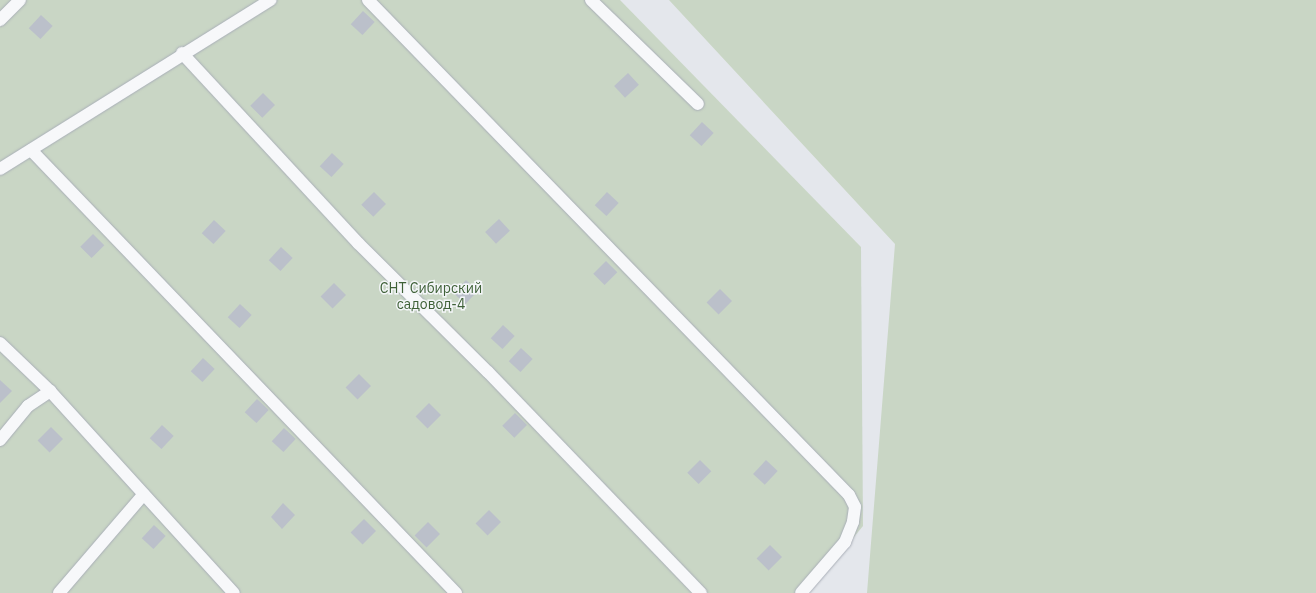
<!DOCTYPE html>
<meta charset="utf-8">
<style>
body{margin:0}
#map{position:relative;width:1316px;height:593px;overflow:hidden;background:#e4e7ec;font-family:"IBM Plex Sans",sans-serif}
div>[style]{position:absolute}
.green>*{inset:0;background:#c9d6c5}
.building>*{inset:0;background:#bbc0ca;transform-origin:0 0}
.roads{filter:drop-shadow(0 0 1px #a9aeb7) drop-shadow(0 0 1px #a9aeb7)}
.lane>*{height:12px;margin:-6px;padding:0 6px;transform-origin:6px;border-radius:6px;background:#f7f8fa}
span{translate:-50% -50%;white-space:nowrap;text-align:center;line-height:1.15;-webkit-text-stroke:3px #f4f6f9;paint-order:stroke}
.park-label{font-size:14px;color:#3f6138}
</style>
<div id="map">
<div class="green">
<div style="clip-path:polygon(0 0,620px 0,861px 247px,863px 526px,808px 593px,0 593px)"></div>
<div style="clip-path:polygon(669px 0,1316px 0,1316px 593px,867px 593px,895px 244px)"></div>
</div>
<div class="building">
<div style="left:363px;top:11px;width:16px;height:18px;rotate:43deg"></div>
<div style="left:41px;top:15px;width:16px;height:18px;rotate:43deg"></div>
<div style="left:628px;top:73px;width:16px;height:19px;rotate:47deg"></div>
<div style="left:263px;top:93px;width:17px;height:18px;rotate:45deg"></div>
<div style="left:702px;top:122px;width:16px;height:18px;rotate:43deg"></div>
<div style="left:332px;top:153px;width:16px;height:18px;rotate:43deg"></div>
<div style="left:374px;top:192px;width:17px;height:18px;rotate:45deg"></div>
<div style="left:607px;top:192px;width:16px;height:18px;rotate:43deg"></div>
<div style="left:499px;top:219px;width:16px;height:19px;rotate:47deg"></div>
<div style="left:214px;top:220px;width:16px;height:18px;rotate:43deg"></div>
<div style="left:93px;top:234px;width:16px;height:18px;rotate:45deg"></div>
<div style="left:281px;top:247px;width:16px;height:18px;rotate:43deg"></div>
<div style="left:606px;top:261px;width:16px;height:18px;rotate:45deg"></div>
<div style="left:466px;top:280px;width:16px;height:18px;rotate:43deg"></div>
<div style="left:334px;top:283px;width:17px;height:19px;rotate:45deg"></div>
<div style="left:720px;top:289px;width:17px;height:19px;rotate:45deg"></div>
<div style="left:240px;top:304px;width:16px;height:18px;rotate:43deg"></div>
<div style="left:503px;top:325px;width:16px;height:18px;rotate:43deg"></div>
<div style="left:521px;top:348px;width:16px;height:18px;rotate:43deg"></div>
<div style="left:203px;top:358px;width:16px;height:18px;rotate:43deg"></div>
<div style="left:359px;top:374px;width:17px;height:19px;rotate:45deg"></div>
<div style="clip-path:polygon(0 380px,12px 391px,0 403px)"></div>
<div style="left:257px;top:399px;width:16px;height:18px;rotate:43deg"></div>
<div style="left:429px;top:403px;width:17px;height:19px;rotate:45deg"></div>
<div style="left:515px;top:413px;width:17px;height:18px;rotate:45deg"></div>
<div style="left:162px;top:425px;width:16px;height:18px;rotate:43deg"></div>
<div style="left:51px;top:427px;width:17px;height:19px;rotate:45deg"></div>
<div style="left:284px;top:428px;width:16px;height:18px;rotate:43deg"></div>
<div style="left:700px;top:460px;width:16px;height:18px;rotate:45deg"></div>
<div style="left:766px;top:460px;width:16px;height:19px;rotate:43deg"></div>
<div style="clip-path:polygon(283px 503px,295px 515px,282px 529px,271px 517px)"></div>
<div style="left:489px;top:510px;width:17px;height:19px;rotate:45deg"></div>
<div style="left:364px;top:519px;width:17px;height:19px;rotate:45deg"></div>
<div style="left:428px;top:522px;width:17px;height:19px;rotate:45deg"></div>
<div style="left:154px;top:525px;width:16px;height:18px;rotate:43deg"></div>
<div style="left:770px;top:545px;width:17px;height:19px;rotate:45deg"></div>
</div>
<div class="roads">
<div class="lane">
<div style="left:368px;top:0;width:690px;rotate:45.82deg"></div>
<div style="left:849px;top:495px;width:13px;rotate:63deg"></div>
<div style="left:855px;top:507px;width:15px;rotate:98deg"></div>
<div style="left:853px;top:522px;width:22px;rotate:112deg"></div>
<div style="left:845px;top:542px;width:67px;rotate:130.8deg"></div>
<div style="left:591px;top:0;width:149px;rotate:44.2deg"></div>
<div style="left:0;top:20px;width:28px;rotate:-45deg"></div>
<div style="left:182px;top:53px;width:259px;rotate:47.2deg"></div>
<div style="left:358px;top:243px;width:183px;rotate:44.8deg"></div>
<div style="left:488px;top:372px;width:307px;rotate:46.1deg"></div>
<div style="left:31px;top:150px;width:614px;rotate:46.19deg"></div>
<div style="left:0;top:169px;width:319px;rotate:-32deg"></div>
<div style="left:0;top:343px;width:69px;rotate:43.8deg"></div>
<div style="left:50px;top:391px;width:273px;rotate:47.7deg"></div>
<div style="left:0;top:440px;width:44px;rotate:-50.5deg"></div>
<div style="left:28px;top:406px;width:27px;rotate:-34deg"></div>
<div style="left:59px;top:593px;width:130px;rotate:-49.4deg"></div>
</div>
</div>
<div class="park-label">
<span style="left:431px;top:296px">СНТ Сибирский<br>садовод-4</span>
</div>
</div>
